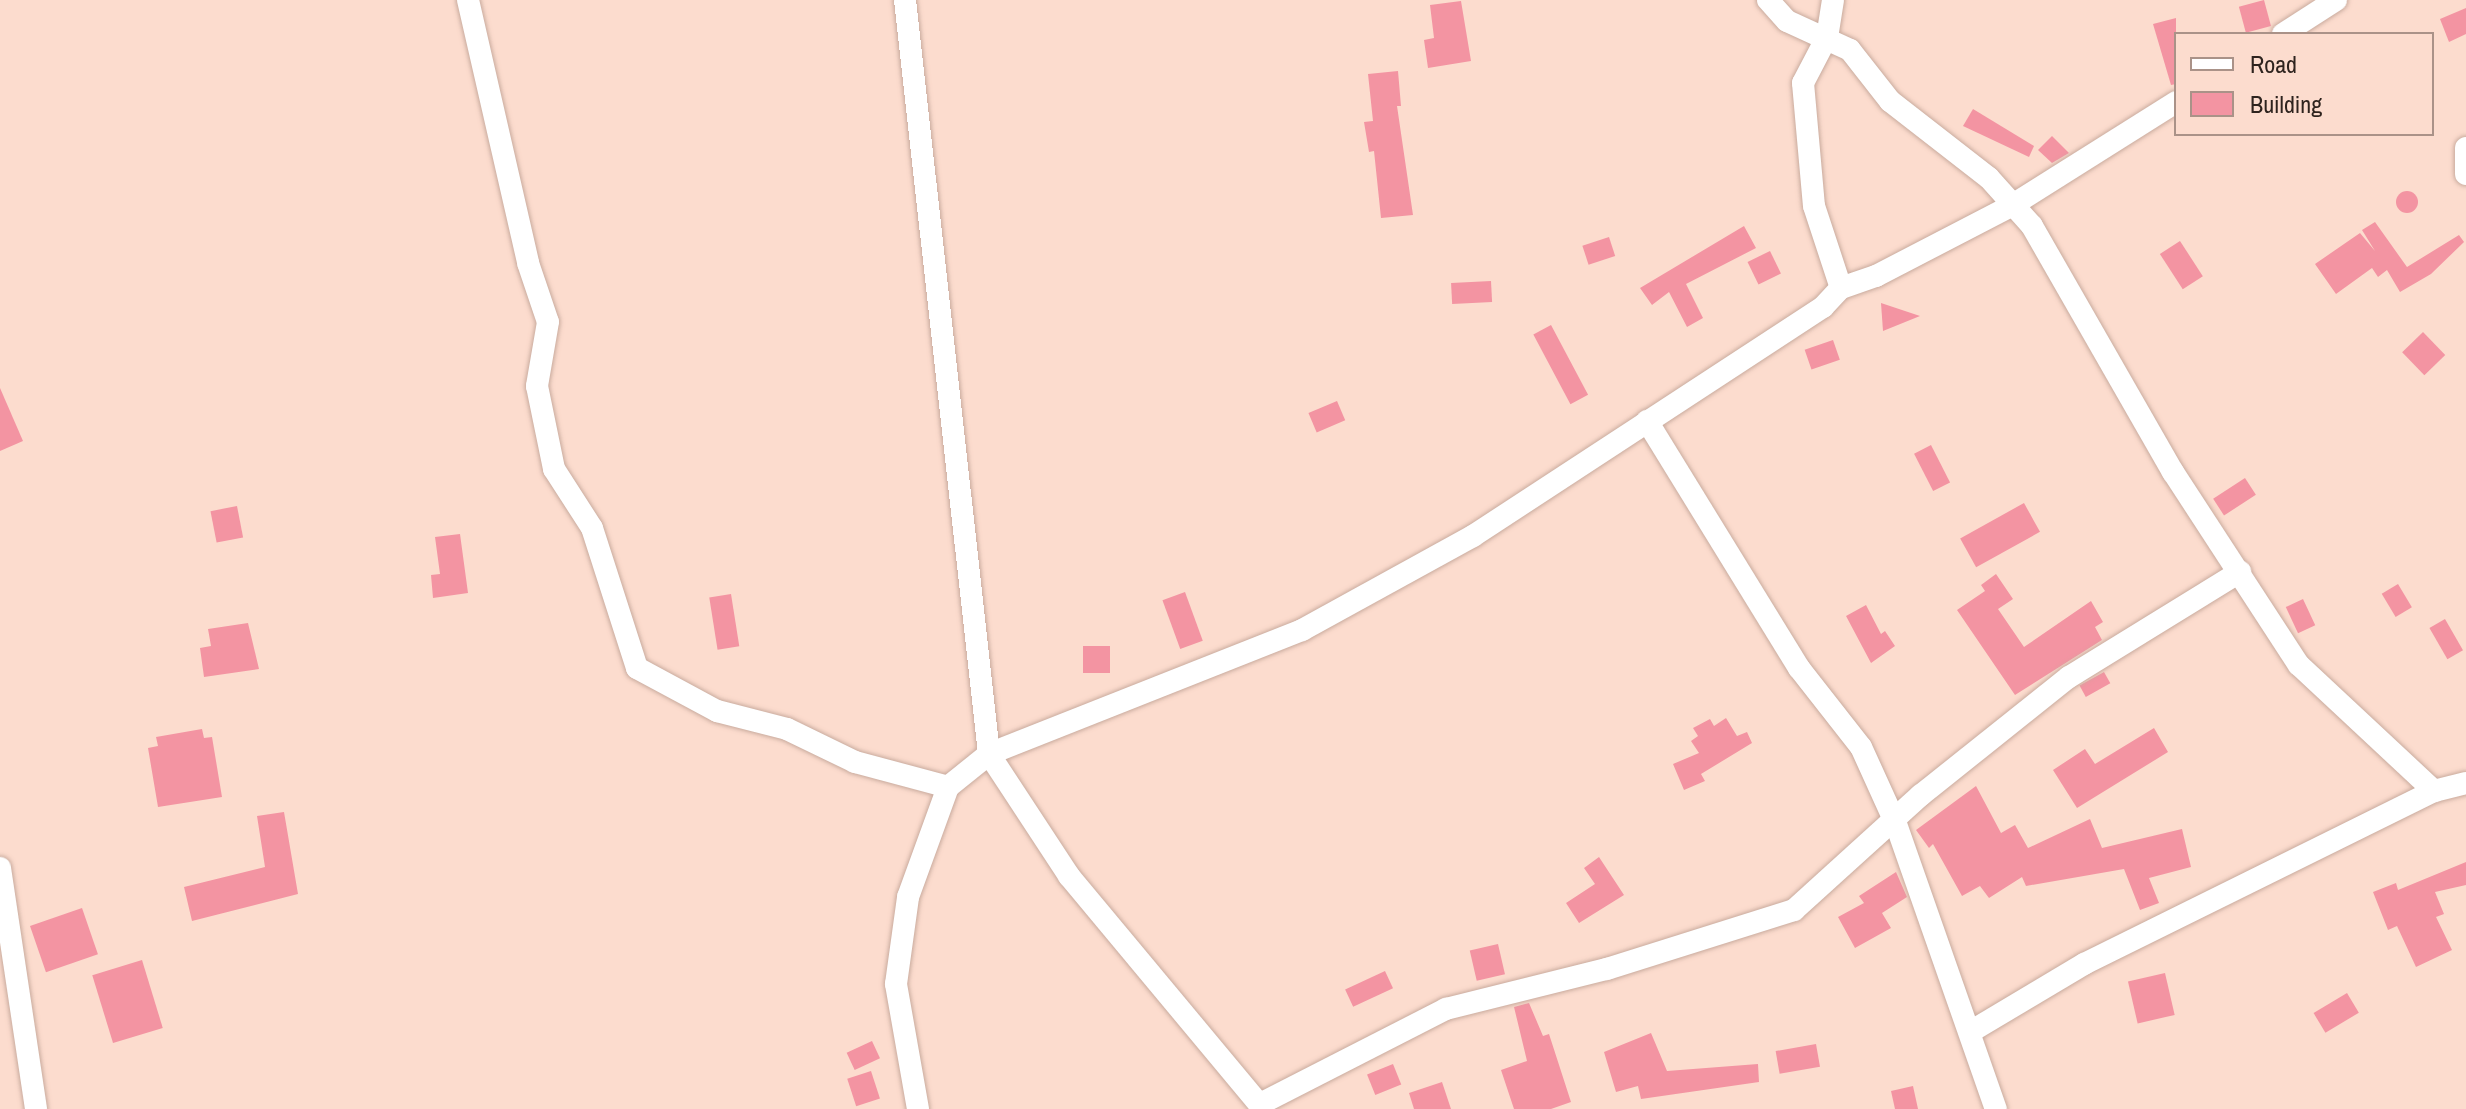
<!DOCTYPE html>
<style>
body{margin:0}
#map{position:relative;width:2466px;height:1109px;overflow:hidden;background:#fcdcce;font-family:"Archivo Narrow",sans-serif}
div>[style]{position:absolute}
.building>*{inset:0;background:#f394a2;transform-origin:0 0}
.round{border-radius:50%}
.roads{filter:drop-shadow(0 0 2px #c9ab9e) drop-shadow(0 0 2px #c9ab9e)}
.minor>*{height:22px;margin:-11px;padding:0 11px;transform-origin:11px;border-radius:11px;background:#fff}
span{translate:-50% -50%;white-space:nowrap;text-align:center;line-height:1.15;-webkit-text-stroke:7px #fcdcce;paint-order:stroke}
.legend{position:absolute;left:2174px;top:32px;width:260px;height:104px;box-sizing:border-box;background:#fcdcce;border:2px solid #aa9288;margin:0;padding:10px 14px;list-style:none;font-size:24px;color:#2e231e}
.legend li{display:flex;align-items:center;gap:16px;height:40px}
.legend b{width:40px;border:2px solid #aa9288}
</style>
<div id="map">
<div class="building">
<div style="left:2264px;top:0;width:27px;height:26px;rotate:75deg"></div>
<div style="clip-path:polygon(1461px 1px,1471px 61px,1428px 68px,1424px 40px,1434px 38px,1430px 5px)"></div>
<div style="clip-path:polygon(2466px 8px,2466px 34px,2449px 42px,2440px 19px)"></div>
<div style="clip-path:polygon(2176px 18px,2176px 84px,2171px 85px,2153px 24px)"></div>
<div style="clip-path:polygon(1398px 71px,1401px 106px,1397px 106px,1413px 215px,1381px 218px,1374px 151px,1369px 152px,1364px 122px,1373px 121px,1368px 74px)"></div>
<div style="clip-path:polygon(1973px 109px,2034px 146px,2029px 157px,1963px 126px)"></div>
<div style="clip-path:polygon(2052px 136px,2069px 153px,2052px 163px,2038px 150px)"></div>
<div class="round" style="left:2396px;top:191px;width:22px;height:22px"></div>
<div style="clip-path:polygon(2375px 222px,2407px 267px,2459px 235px,2464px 242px,2431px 274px,2400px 292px,2387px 270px,2378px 277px,2372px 268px,2336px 294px,2315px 264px,2360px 233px,2375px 251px,2362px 230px)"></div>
<div style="clip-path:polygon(1744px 226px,1756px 248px,1686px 284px,1703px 318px,1687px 327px,1669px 292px,1652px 305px,1640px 288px)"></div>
<div style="left:1609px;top:237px;width:20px;height:28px;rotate:72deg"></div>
<div style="left:2180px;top:241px;width:42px;height:24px;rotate:57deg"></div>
<div style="left:1770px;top:251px;width:25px;height:25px;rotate:64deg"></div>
<div style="left:1491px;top:281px;width:21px;height:40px;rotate:87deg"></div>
<div style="clip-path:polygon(1881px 303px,1920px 316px,1883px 331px)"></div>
<div style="left:1551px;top:325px;width:79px;height:20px;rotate:62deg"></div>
<div style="left:2423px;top:332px;width:32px;height:29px;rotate:46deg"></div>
<div style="left:1833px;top:340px;width:21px;height:30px;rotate:71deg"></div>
<div style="clip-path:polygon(0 388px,23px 441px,0 451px)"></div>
<div style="left:1337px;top:401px;width:21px;height:31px;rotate:67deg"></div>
<div style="left:1931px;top:445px;width:42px;height:19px;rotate:63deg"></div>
<div style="left:2245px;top:478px;width:20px;height:38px;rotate:57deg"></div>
<div style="left:2024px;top:503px;width:33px;height:73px;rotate:61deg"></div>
<div style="left:237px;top:506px;width:32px;height:27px;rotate:79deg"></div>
<div style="clip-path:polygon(460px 534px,468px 593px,433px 598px,431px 575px,440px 574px,435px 537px)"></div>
<div style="clip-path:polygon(1996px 574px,2013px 599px,1998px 609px,2024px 647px,2091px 601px,2103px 622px,2095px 627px,2102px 640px,2015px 695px,1957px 610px,1985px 591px,1981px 585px)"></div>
<div style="left:2398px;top:584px;width:27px;height:19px;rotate:59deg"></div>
<div style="left:1185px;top:592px;width:52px;height:24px;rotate:70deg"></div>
<div style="left:731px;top:594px;width:53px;height:22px;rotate:81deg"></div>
<div style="left:2303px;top:599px;width:29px;height:19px;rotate:65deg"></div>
<div style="clip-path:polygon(1866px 605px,1881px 634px,1885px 631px,1895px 646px,1871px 663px,1846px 616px)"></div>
<div style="left:2445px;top:619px;width:36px;height:18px;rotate:60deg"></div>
<div style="clip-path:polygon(248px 623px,259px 669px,204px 677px,200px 648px,211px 646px,208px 629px)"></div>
<div style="left:1083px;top:646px;width:27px;height:27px"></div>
<div style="left:2104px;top:672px;width:13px;height:28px;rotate:61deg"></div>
<div style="clip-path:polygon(1726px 718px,1737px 736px,1747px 732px,1752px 743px,1701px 774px,1705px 781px,1684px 790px,1673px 764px,1699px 753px,1691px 741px,1698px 736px,1693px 728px,1710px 719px,1714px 726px)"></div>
<div style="clip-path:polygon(2154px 728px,2168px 752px,2077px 808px,2053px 770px,2085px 749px,2095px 764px)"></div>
<div style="clip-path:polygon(202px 729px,204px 738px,212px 737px,222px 797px,158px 807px,148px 748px,158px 746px,156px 737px)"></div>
<div style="clip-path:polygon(1976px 786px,2001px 833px,2015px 825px,2028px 848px,2090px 819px,2102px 848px,2182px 829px,2191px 867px,2149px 878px,2159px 903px,2140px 910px,2124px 869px,2026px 886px,2022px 877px,1989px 898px,1980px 886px,1962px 896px,1933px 844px,1929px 848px,1916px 830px)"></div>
<div style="clip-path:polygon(284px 812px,298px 894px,192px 921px,184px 887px,265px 867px,257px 816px)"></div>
<div style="clip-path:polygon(1599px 857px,1624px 895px,1579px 923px,1566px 903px,1595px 884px,1584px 868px)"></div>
<div style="clip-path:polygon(2466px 862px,2466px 885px,2435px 892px,2444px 914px,2436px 917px,2452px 950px,2416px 967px,2397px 926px,2388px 930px,2373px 892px,2396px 883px,2398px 890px)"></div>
<div style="clip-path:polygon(1896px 872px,1907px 897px,1882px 913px,1891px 928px,1855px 948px,1838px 917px,1864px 903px,1859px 896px)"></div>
<div style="left:82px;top:908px;width:49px;height:55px;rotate:71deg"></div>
<div style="left:1498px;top:944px;width:31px;height:29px;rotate:77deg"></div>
<div style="left:142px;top:960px;width:71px;height:52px;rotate:73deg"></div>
<div style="left:1385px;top:971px;width:19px;height:44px;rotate:65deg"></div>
<div style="left:2165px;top:973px;width:43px;height:38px;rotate:77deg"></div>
<div style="left:2347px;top:993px;width:23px;height:39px;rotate:59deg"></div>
<div style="clip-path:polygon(1529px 1003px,1543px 1036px,1549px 1034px,1571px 1102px,1551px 1109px,1514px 1109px,1501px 1070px,1527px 1061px,1514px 1007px)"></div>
<div style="clip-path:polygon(1651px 1033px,1667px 1071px,1758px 1064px,1759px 1082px,1641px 1099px,1638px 1086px,1616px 1092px,1604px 1052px)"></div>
<div style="left:872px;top:1041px;width:19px;height:28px;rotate:65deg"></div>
<div style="left:1816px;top:1044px;width:23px;height:41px;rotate:80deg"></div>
<div style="left:1393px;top:1064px;width:22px;height:28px;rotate:68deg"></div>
<div style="left:871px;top:1071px;width:29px;height:25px;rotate:72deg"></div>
<div style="clip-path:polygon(1442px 1082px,1451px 1109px,1414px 1109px,1409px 1093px)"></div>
<div style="clip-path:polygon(1913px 1086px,1918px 1109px,1895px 1109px,1891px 1091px)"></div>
</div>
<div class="roads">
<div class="minor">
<div style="left:468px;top:0;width:270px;rotate:77.1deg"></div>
<div style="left:528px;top:263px;width:62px;rotate:71.3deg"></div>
<div style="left:548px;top:322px;width:65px;rotate:99.8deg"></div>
<div style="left:537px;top:386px;width:85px;rotate:78.4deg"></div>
<div style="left:554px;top:469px;width:70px;rotate:57.2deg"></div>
<div style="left:592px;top:528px;width:147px;rotate:72.2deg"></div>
<div style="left:637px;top:668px;width:91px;rotate:28.3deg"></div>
<div style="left:717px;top:711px;width:72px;rotate:14.4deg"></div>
<div style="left:787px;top:729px;width:76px;rotate:25.9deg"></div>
<div style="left:855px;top:762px;width:96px;rotate:15deg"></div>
<div style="left:905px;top:0;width:759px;rotate:83.64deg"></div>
<div style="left:989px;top:754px;width:146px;rotate:56.7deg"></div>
<div style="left:1069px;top:876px;width:303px;rotate:50.2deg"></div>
<div style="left:1768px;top:0;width:28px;rotate:48deg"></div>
<div style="left:1787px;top:21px;width:69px;rotate:24.7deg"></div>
<div style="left:1850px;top:50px;width:65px;rotate:51.9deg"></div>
<div style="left:1890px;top:101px;width:125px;rotate:37.9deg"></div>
<div style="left:1989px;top:178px;width:64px;rotate:48.1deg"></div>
<div style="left:2032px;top:226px;width:284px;rotate:60.2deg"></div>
<div style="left:2173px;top:472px;width:230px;rotate:56.9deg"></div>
<div style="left:2299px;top:665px;width:185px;rotate:43deg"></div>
<div style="left:1833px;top:0;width:37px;rotate:99deg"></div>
<div style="left:1827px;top:37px;width:52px;rotate:117.6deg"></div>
<div style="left:1803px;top:83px;width:123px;rotate:84.9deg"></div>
<div style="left:1814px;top:206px;width:86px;rotate:71.8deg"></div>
<div style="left:2283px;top:34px;width:63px;rotate:-32.7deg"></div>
<div style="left:2466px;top:148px;width:26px;rotate:90deg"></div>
<div style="left:1647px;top:421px;width:290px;rotate:58.4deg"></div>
<div style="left:1799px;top:668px;width:100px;rotate:51.9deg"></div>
<div style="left:1861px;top:747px;width:85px;rotate:65.6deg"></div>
<div style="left:1896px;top:824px;width:302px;rotate:70.7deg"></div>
<div style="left:0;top:868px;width:244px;rotate:81.5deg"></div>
<div style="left:1970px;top:1032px;width:133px;rotate:-30.8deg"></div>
<div style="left:2084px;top:964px;width:390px;rotate:-26.3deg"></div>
<div style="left:2434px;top:791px;width:33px;rotate:-14deg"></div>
<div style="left:1262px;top:1103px;width:207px;rotate:-27.1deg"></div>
<div style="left:1446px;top:1009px;width:166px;rotate:-14deg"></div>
<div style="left:1607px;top:969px;width:196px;rotate:-17.5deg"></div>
<div style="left:1794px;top:910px;width:171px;rotate:-42.2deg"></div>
<div style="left:1921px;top:795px;width:189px;rotate:-38.6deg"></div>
<div style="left:2069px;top:677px;width:201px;rotate:-31.6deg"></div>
<div style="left:918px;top:1109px;width:127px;rotate:-100deg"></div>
<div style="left:896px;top:984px;width:88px;rotate:-82.1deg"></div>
<div style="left:908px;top:897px;width:117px;rotate:-70deg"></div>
<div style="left:948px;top:787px;width:53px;rotate:-38.8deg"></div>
<div style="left:989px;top:754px;width:337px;rotate:-21.6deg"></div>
<div style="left:1302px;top:630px;width:195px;rotate:-28.8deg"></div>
<div style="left:1473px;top:536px;width:418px;rotate:-33.2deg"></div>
<div style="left:1823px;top:307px;width:26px;rotate:-47deg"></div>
<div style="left:1841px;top:288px;width:37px;rotate:-19deg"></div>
<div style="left:1876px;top:276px;width:152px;rotate:-27.4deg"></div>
<div style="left:2011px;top:206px;width:195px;rotate:-32.2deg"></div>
</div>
</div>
<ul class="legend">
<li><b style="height:10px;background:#fff"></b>Road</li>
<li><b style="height:22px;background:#f394a2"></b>Building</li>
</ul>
</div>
